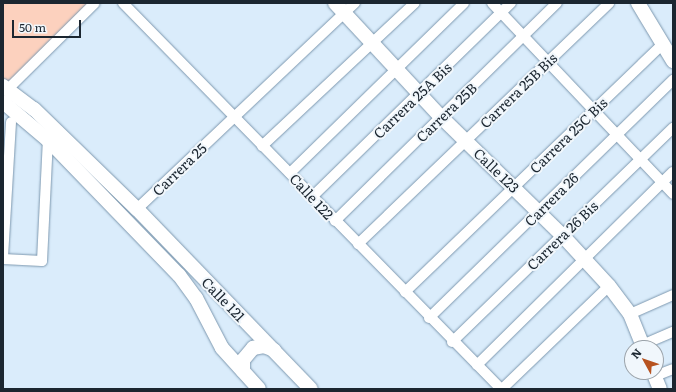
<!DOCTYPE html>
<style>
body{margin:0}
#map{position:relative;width:676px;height:392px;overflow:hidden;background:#daecfb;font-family:Literata,serif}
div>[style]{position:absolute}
.green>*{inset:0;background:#fcd1be}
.roads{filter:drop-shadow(0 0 1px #7d98af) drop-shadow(0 0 1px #7d98af)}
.street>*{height:10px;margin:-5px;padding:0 5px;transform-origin:5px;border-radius:5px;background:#fff}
.secondary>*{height:14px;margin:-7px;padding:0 7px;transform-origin:7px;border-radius:7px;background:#fff}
span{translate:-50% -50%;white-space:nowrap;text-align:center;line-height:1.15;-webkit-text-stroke:4px #f1f7fc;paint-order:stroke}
.street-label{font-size:14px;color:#1b2630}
.frame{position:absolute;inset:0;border:4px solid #1b2630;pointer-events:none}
.north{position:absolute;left:624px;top:340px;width:40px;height:40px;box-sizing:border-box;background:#f1f7fc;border:1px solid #9ba3aa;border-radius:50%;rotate:310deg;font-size:11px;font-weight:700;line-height:16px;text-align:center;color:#1b2630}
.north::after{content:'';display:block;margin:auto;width:14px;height:18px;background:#b75320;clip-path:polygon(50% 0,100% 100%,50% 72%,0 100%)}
.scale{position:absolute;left:12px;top:20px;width:69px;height:18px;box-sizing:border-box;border:2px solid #1b2630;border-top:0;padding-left:5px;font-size:12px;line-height:14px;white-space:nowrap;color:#1b2630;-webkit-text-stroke:3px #f1f7fc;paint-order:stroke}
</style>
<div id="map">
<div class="green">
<div style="clip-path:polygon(3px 3px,95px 3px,11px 85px,3px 80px)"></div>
</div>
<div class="roads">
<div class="street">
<div style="left:123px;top:3px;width:540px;rotate:45.6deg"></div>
<div style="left:492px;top:3px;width:263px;rotate:46.5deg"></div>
<div style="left:8px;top:89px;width:122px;rotate:-44.7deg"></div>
<div style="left:262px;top:146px;width:209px;rotate:-43.1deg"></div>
<div style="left:290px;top:173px;width:243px;rotate:-44.3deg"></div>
<div style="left:312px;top:197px;width:278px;rotate:-44.3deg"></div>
<div style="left:137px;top:209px;width:300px;rotate:-43.4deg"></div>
<div style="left:335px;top:221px;width:311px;rotate:-44.5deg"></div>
<div style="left:358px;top:244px;width:348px;rotate:-43.8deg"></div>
<div style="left:3px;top:257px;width:135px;rotate:-86.6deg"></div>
<div style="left:3px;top:259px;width:39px;rotate:3deg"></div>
<div style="left:42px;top:261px;width:121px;rotate:-87.2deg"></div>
<div style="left:405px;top:292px;width:358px;rotate:-43.9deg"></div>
<div style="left:630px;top:314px;width:47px;rotate:-23.8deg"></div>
<div style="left:429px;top:318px;width:341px;rotate:-44.3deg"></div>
<div style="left:452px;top:342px;width:308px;rotate:-44.1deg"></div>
<div style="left:642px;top:345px;width:34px;rotate:-23deg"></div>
<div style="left:477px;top:365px;width:275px;rotate:-44.6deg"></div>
<div style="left:655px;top:376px;width:19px;rotate:-21deg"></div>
<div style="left:502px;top:389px;width:149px;rotate:-43.9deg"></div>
</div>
<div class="secondary">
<div style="left:335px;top:3px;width:156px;rotate:47.1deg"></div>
<div style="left:441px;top:117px;width:169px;rotate:44.3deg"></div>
<div style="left:562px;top:235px;width:69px;rotate:47.3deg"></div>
<div style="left:609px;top:286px;width:35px;rotate:53deg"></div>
<div style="left:630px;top:314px;width:37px;rotate:68deg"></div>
<div style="left:638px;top:3px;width:68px;rotate:58.9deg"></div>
<div style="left:3px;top:86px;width:39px;rotate:37deg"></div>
<div style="left:34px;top:109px;width:144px;rotate:44.2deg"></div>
<div style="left:137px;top:209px;width:250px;rotate:46deg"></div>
<div style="left:3px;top:102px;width:59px;rotate:40.2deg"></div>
<div style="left:48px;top:140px;width:188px;rotate:45.9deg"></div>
<div style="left:179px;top:275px;width:29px;rotate:54deg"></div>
<div style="left:196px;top:298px;width:56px;rotate:62.5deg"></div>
<div style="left:222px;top:348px;width:55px;rotate:47.9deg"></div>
<div style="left:243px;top:371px;width:11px;rotate:-90deg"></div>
<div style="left:243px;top:360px;width:16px;rotate:-50deg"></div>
<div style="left:253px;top:348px;width:11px;rotate:-10deg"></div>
<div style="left:264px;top:346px;width:11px;rotate:22deg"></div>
<div style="left:653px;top:372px;width:18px;rotate:68deg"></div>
</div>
</div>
<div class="street-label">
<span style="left:518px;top:90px;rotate:-44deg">Carrera 25B Bis</span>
<span style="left:412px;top:100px;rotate:-44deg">Carrera 25A Bis</span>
<span style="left:446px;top:112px;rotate:-44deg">Carrera 25B</span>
<span style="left:568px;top:135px;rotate:-44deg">Carrera 25C Bis</span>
<span style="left:179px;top:169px;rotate:-44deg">Carrera 25</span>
<span style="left:497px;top:170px;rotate:44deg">Calle 123</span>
<span style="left:312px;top:196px;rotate:47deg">Calle 122</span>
<span style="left:551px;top:199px;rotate:-45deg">Carrera 26</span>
<span style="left:562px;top:235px;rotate:-44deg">Carrera 26 Bis</span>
<span style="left:224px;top:299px;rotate:46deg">Calle 121</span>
</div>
<div class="frame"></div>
<div class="north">N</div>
<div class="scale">50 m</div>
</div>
